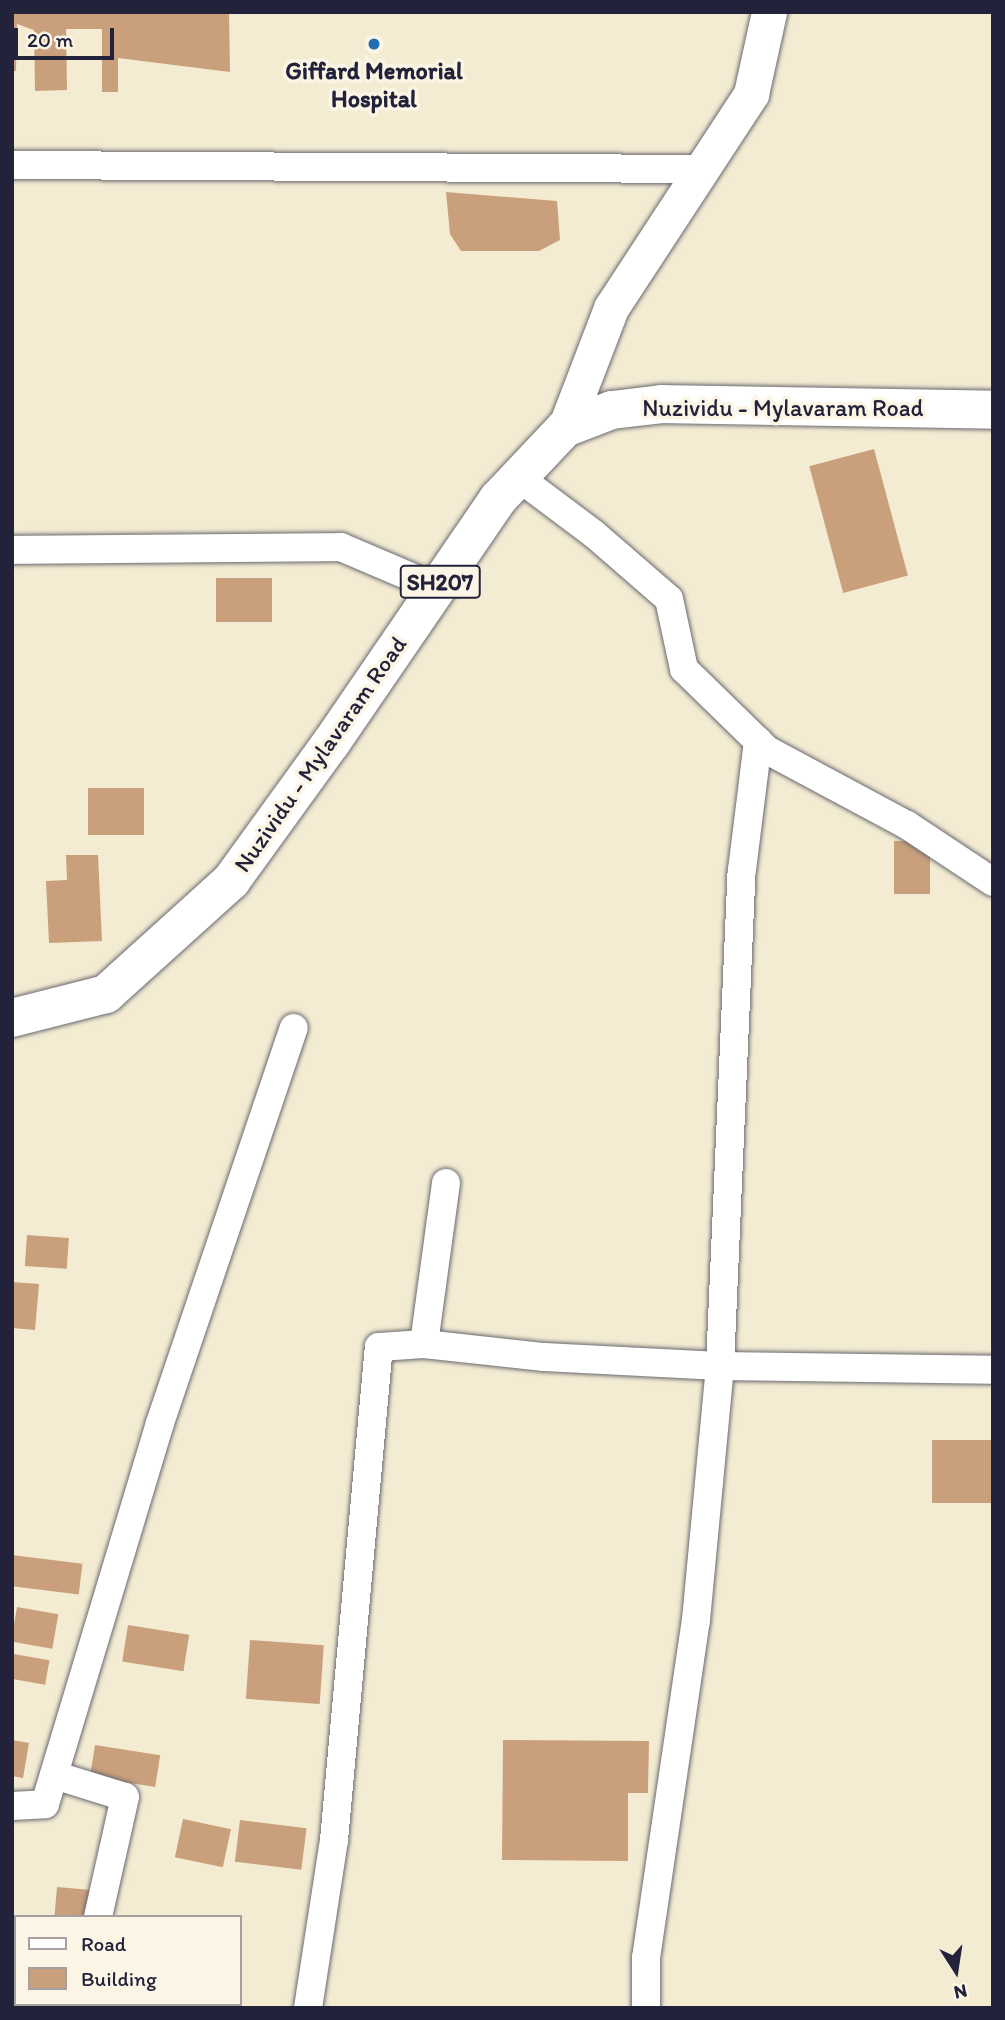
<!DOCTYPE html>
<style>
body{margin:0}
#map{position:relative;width:1005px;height:2020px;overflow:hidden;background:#f3ecd3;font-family:Itim,sans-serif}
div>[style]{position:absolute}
.building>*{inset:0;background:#c9a07b;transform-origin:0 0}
.roads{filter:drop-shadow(0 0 2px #6b6970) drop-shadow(0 0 2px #6b6970)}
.minor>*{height:28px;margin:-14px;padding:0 14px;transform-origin:14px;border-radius:14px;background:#fff}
.tertiary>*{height:35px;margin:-17.5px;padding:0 17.5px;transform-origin:17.5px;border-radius:17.5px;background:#fff}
.primary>*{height:38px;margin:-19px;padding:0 19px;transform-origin:19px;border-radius:19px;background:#fff}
.dots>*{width:19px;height:19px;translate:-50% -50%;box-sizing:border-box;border:4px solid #fcf5e5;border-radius:50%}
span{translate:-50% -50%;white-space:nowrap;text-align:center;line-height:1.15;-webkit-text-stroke:7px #fcf5e5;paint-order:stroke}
.shield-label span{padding:2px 5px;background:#fcf5e5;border:2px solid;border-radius:5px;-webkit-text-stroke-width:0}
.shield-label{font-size:23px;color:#22223b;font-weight:700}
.poi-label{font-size:24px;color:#22223b;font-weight:700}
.street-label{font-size:24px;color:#22223b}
.frame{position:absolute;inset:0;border:14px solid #22223b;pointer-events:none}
.legend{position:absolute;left:14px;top:1915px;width:228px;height:91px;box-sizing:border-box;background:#fcf5e5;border:2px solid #a5a1a1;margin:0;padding:9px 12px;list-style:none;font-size:21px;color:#22223b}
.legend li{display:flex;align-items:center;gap:14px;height:35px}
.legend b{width:35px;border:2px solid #a5a1a1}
.north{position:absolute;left:921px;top:1936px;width:70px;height:70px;-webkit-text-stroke:5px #fcf5e5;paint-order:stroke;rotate:168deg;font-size:19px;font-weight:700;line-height:28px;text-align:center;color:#22223b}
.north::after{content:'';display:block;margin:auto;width:24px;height:32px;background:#22223b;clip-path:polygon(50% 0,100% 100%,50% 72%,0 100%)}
.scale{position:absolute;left:14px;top:28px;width:100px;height:32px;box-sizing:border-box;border:4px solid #22223b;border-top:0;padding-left:9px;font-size:21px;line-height:24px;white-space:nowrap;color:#22223b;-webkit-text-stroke:5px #fcf5e5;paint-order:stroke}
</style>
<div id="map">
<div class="building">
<div style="clip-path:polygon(12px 12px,229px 12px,230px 72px,118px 58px,118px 92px,102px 92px,102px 29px,66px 29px,67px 90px,35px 91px,34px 30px,17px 24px,16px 71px,12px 71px)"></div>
<div style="clip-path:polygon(446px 192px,557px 201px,560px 240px,539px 251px,461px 251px,450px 234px)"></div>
<div style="left:874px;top:449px;width:131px;height:67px;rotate:75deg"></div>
<div style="left:216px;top:578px;width:56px;height:44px"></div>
<div style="left:88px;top:788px;width:56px;height:47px"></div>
<div style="left:894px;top:841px;width:36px;height:53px"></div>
<div style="clip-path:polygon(66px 855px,98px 855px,102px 941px,49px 943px,46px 881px,67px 880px)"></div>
<div style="left:27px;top:1235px;width:42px;height:31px;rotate:4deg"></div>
<div style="clip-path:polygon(12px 1282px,39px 1284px,35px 1330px,12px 1328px)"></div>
<div style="left:932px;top:1440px;width:61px;height:63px"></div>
<div style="left:12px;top:1555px;width:71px;height:31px;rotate:7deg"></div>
<div style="left:17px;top:1607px;width:42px;height:35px;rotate:10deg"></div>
<div style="left:128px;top:1625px;width:62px;height:37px;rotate:9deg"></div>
<div style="left:250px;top:1640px;width:74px;height:59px;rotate:4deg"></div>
<div style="left:14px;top:1654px;width:36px;height:25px;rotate:10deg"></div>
<div style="clip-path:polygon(12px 1740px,29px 1743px,23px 1778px,12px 1776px)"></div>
<div style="clip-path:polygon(503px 1740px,649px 1741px,648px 1793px,628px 1793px,628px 1861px,502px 1860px)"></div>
<div style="left:95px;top:1745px;width:66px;height:32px;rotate:9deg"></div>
<div style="left:183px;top:1819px;width:49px;height:39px;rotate:12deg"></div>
<div style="left:240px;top:1820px;width:67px;height:42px;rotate:7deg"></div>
<div style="left:57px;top:1887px;width:34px;height:30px;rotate:5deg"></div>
<div style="clip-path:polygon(12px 1989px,16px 1990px,16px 2004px,46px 2004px,45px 2008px,12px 2008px)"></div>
</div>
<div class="roads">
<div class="minor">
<div style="left:12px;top:165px;width:691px;rotate:0.33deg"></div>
<div style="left:518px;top:477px;width:95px;rotate:36.9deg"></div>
<div style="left:594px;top:534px;width:99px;rotate:40.9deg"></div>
<div style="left:669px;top:599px;width:72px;rotate:77.9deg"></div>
<div style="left:684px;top:669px;width:116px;rotate:44.3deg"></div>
<div style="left:767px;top:750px;width:159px;rotate:28.2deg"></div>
<div style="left:907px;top:825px;width:103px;rotate:33.5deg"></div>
<div style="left:12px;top:550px;width:329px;rotate:-0.5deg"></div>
<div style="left:341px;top:547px;width:104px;rotate:23.1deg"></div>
<div style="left:446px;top:1183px;width:162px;rotate:97.8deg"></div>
<div style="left:424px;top:1344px;width:121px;rotate:6.2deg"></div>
<div style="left:544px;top:1357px;width:176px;rotate:2.9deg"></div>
<div style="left:720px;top:1366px;width:273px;rotate:0.8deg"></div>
<div style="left:54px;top:1775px;width:74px;rotate:17.2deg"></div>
<div style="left:125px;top:1797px;width:123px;rotate:102.7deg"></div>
<div style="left:12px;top:1806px;width:33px;rotate:-3deg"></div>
<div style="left:45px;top:1804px;width:398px;rotate:-73.2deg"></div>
<div style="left:160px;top:1423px;width:417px;rotate:-71.3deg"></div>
<div style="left:84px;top:2008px;width:4px;rotate:-76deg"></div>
<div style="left:308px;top:2008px;width:170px;rotate:-81.2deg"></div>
<div style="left:334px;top:1840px;width:495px;rotate:-84.8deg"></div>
<div style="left:379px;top:1347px;width:45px;rotate:-3.8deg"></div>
<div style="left:646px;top:2008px;width:50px;rotate:-90deg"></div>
<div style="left:646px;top:1958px;width:342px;rotate:-81.6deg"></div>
<div style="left:696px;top:1620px;width:255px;rotate:-84.6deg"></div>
<div style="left:720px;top:1366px;width:496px;rotate:-87.5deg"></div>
<div style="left:742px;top:870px;width:130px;rotate:-82.9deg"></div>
</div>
<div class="tertiary">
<div style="left:565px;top:428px;width:129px;rotate:-69deg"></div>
<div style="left:611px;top:308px;width:256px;rotate:-56.8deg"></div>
<div style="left:751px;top:94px;width:84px;rotate:-77.6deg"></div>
</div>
<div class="primary">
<div style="left:12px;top:1018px;width:97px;rotate:-14.3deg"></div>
<div style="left:106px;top:994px;width:169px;rotate:-42.1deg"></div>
<div style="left:231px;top:881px;width:170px;rotate:-54.1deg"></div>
<div style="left:331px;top:743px;width:296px;rotate:-55.6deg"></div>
<div style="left:498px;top:499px;width:98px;rotate:-46.7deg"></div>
<div style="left:565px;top:428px;width:50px;rotate:-21deg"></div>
<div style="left:612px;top:410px;width:50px;rotate:-6.8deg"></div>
<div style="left:662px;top:404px;width:331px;rotate:1deg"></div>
</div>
</div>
<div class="dots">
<div style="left:374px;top:44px;background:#1f6fb2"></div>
</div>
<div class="shield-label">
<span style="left:440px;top:582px">SH207</span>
</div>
<div class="poi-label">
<span style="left:374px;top:85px">Giffard Memorial<br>Hospital</span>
</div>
<div class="street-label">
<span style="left:783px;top:408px">Nuzividu - Mylavaram Road</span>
<span style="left:320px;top:754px;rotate:-55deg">Nuzividu - Mylavaram Road</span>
</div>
<div class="frame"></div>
<ul class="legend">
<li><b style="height:9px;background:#fff"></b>Road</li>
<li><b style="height:19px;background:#c9a07b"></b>Building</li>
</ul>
<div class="north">N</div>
<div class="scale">20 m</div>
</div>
